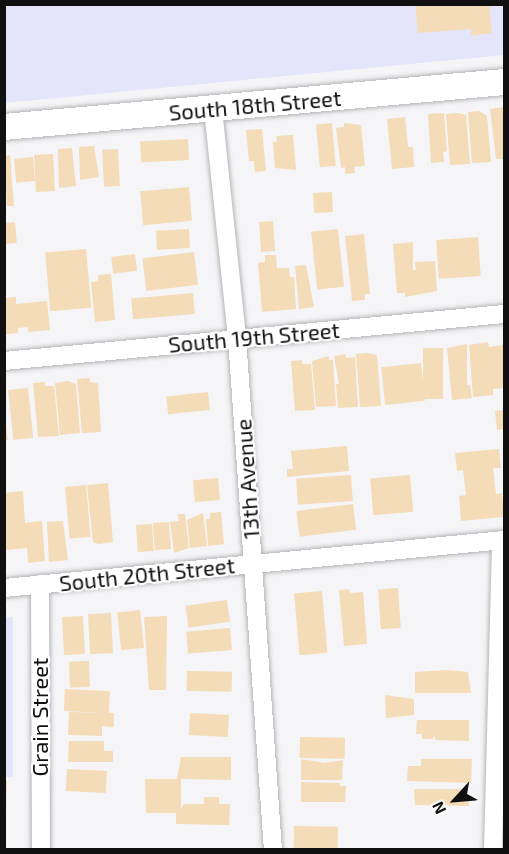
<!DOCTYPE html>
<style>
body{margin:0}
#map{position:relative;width:509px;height:854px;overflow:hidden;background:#f5f5f8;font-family:"Exo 2",sans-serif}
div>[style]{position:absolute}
.green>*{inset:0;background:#e4e4fb;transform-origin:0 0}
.building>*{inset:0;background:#f3dcb7;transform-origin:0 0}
.roads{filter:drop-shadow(0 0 2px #b5b5b7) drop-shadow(0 0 2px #b5b5b7)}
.street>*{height:18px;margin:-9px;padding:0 9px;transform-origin:9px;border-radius:9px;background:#fff}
.secondary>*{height:26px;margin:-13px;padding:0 13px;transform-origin:13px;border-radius:13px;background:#fff}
span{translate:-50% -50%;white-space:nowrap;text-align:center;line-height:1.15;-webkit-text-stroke:4.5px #fff;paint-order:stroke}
.street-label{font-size:22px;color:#101011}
.frame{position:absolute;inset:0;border:6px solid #101011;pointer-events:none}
.north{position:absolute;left:425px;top:770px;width:60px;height:60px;-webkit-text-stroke:4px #fff;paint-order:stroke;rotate:244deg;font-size:16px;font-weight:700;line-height:24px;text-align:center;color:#101011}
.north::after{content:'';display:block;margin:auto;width:21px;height:27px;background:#101011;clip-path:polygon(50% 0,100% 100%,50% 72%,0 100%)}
</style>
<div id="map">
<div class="green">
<div style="clip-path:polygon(5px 5px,504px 5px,504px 55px,5px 103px)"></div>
<div style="left:13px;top:617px;width:160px;height:8px;rotate:90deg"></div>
</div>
<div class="building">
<div style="clip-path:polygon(415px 4px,489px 4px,492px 33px,471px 36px,471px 29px,418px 33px)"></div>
<div style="clip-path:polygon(504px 107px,504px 159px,496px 159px,490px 109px)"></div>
<div style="clip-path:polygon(479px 111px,487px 116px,491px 162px,472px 163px,468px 112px)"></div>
<div style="clip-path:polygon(444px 113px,447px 151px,443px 152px,444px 162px,431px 163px,428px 114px)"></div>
<div style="clip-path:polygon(458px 113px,466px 115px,470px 164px,450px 165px,446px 114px)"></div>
<div style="clip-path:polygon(405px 117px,408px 147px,413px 147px,414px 167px,392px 169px,387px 119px)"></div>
<div style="left:332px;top:123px;width:43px;height:16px;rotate:85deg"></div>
<div style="clip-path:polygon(344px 123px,361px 125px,365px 166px,354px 167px,355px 173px,345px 174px,345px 167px,341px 168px,336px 128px,344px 127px)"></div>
<div style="clip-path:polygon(262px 129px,266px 171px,255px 172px,254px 161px,249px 161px,246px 130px)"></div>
<div style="clip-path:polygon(293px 135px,296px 170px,275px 168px,273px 142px,277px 142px,276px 136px)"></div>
<div style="left:188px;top:139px;width:21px;height:48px;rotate:87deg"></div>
<div style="clip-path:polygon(94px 146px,99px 177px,80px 180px,79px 147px)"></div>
<div style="clip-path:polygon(72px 148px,76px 186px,59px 188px,58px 149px)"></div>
<div style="left:118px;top:149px;width:37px;height:16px;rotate:87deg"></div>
<div style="left:53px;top:154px;width:37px;height:19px;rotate:87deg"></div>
<div style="clip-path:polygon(10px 155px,14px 206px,7px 206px,4px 156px)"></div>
<div style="left:33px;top:157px;width:24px;height:19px;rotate:85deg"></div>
<div style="left:189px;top:187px;width:34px;height:49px;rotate:85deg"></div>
<div style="left:332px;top:192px;width:20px;height:19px;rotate:87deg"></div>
<div style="left:273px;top:221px;width:30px;height:14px;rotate:86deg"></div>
<div style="left:15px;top:222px;width:21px;height:11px;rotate:85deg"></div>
<div style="left:189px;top:229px;width:19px;height:33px;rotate:87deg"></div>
<div style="left:338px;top:229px;width:58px;height:27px;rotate:84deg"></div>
<div style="clip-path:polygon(364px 234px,370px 294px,365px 294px,365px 300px,352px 301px,345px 236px)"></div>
<div style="left:478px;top:237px;width:39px;height:42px;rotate:86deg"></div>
<div style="clip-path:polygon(413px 242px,413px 270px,416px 270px,415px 262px,435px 261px,437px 291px,405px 297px,405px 293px,397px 293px,393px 244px)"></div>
<div style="left:86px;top:249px;width:59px;height:41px;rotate:85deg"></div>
<div style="left:194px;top:252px;width:33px;height:52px;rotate:83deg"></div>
<div style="left:135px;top:254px;width:17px;height:24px;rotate:83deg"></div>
<div style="clip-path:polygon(265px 255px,276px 255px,277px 268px,289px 268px,290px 277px,294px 277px,296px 309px,262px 312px,258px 263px,265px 262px)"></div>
<div style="clip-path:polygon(306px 265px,314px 307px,299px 309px,295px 266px)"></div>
<div style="clip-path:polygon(111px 274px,115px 320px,95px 322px,91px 282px,98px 281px,98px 275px)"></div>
<div style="left:193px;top:293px;width:21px;height:62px;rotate:85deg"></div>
<div style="clip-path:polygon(16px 297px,16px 304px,47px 301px,50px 330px,28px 332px,28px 327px,18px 328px,18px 333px,6px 334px,4px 298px)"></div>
<div style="clip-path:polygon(488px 342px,489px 347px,504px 345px,504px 388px,493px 389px,493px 395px,473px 397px,469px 345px)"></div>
<div style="clip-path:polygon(467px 344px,467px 385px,470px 385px,472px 398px,452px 400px,447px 348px)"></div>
<div style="left:423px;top:348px;width:20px;height:51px"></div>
<div style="clip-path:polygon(367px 353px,377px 355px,381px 406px,360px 407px,356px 354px)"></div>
<div style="clip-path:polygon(346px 354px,346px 358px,355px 357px,358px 407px,338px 408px,336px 384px,339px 384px,334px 356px)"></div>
<div style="clip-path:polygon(329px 356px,329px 360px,333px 360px,336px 406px,316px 407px,312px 361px)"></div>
<div style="clip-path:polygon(302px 360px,302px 364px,311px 364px,315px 410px,295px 411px,291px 361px)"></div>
<div style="left:421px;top:363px;width:38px;height:40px;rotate:84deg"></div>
<div style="clip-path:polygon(90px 378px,90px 382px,98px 383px,101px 432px,82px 433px,77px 379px)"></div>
<div style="clip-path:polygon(68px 381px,76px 384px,80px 433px,60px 435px,55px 383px)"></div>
<div style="clip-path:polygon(45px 382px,45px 386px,54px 386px,59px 436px,38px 437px,33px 383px)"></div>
<div style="left:28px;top:388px;width:50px;height:20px;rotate:84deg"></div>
<div style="left:208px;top:392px;width:18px;height:42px;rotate:84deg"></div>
<div style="clip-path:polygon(504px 410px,504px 429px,497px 430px,495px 411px)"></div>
<div style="clip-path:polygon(4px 423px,6px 423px,8px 440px,4px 440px)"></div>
<div style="clip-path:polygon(347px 446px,349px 471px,287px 477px,287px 469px,293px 469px,291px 451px)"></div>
<div style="clip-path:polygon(499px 449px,501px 468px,493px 468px,496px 494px,502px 493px,504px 517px,461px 521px,459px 496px,466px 495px,463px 470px,457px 471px,455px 453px)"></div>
<div style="left:351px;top:475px;width:26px;height:55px;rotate:86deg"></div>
<div style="left:410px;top:475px;width:37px;height:40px;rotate:85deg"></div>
<div style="left:218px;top:478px;width:22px;height:25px;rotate:85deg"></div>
<div style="clip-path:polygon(108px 483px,113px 542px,98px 544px,93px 542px,87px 485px)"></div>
<div style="left:86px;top:485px;width:52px;height:21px;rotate:85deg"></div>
<div style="clip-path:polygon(23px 491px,25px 523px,42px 521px,45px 561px,28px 563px,27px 548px,6px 550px,4px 493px)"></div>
<div style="left:353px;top:504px;width:26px;height:57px;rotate:83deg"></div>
<div style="clip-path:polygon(221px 512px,224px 544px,208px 546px,206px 519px,210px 519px,210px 513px)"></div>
<div style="clip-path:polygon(203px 513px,207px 546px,190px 548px,187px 520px)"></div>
<div style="clip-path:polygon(178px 514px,185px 514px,189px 548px,174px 553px,170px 522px,179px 521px)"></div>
<div style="clip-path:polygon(63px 521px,68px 560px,49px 562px,47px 522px)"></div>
<div style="left:169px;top:522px;width:27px;height:16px;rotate:86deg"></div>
<div style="left:152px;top:524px;width:27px;height:16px;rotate:86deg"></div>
<div style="left:398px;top:588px;width:40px;height:20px;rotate:86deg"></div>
<div style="clip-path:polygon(349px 589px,350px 593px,363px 592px,367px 644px,344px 646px,339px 590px)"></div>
<div style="left:322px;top:591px;width:62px;height:28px;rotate:85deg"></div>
<div style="left:227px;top:600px;width:22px;height:42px;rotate:82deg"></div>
<div style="left:140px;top:610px;width:38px;height:23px;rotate:84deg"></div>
<div style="left:111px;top:613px;width:40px;height:23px;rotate:87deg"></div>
<div style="left:83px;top:616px;width:38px;height:21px;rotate:87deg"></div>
<div style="clip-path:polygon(167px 616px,166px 690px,149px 690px,144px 617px)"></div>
<div style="left:230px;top:628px;width:22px;height:44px;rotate:85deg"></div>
<div style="left:89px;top:661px;width:26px;height:20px;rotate:88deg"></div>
<div style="clip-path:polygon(447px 670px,468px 672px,471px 693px,415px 693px,415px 672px)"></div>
<div style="left:187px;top:671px;width:45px;height:20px;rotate:1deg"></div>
<div style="left:65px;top:689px;width:45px;height:22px;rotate:3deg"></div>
<div style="clip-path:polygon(385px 695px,414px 699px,414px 715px,386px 718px)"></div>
<div style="clip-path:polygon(69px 712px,114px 713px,114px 727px,102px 726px,102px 736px,68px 735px)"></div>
<div style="left:190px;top:713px;width:39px;height:22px;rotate:3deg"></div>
<div style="clip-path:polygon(417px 720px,469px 720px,469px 741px,436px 740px,434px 736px,433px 739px,422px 739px,422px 734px,416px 734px)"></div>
<div style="left:300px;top:737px;width:45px;height:21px;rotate:1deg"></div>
<div style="clip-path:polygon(69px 741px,104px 741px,104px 751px,113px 751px,113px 762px,68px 762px)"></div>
<div style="clip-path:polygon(181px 757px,231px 757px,231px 780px,181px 779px,181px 809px,184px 804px,204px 804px,204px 797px,219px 797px,219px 804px,230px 804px,229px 825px,176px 824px,176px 813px,146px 813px,145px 779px,177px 779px)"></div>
<div style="clip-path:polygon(301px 759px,325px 763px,343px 760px,342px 780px,301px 780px)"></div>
<div style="clip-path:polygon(421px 759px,472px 759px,471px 783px,407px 781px,408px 766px,421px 766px)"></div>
<div style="left:67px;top:769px;width:40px;height:22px;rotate:3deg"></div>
<div style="clip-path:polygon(4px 781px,7px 781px,6px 817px,4px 817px)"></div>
<div style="clip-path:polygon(301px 782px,340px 783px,340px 786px,346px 786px,345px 802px,301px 802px)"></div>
<div style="clip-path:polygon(414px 789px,464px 789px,469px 796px,469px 806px,415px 805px)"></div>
<div style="left:294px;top:826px;width:44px;height:23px;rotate:1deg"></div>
</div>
<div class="roads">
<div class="street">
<div style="left:213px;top:109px;width:230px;rotate:84deg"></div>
<div style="left:237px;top:338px;width:513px;rotate:85.98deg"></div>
<div style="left:4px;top:361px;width:502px;rotate:-5.37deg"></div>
<div style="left:40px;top:584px;width:266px;rotate:89.8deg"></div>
<div style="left:4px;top:588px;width:502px;rotate:-5.48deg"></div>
<div style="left:493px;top:850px;width:310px;rotate:-88.5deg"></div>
</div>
<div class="secondary">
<div style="left:4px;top:127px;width:502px;rotate:-5.14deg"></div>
</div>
</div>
<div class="street-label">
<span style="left:255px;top:105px;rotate:-5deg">South 18th Street</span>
<span style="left:254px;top:337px;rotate:-5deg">South 19th Street</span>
<span style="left:247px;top:479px;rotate:-94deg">13th Avenue</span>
<span style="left:147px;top:574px;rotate:-6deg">South 20th Street</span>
<span style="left:40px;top:717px;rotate:-90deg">Grain Street</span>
</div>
<div class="frame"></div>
<div class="north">N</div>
</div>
